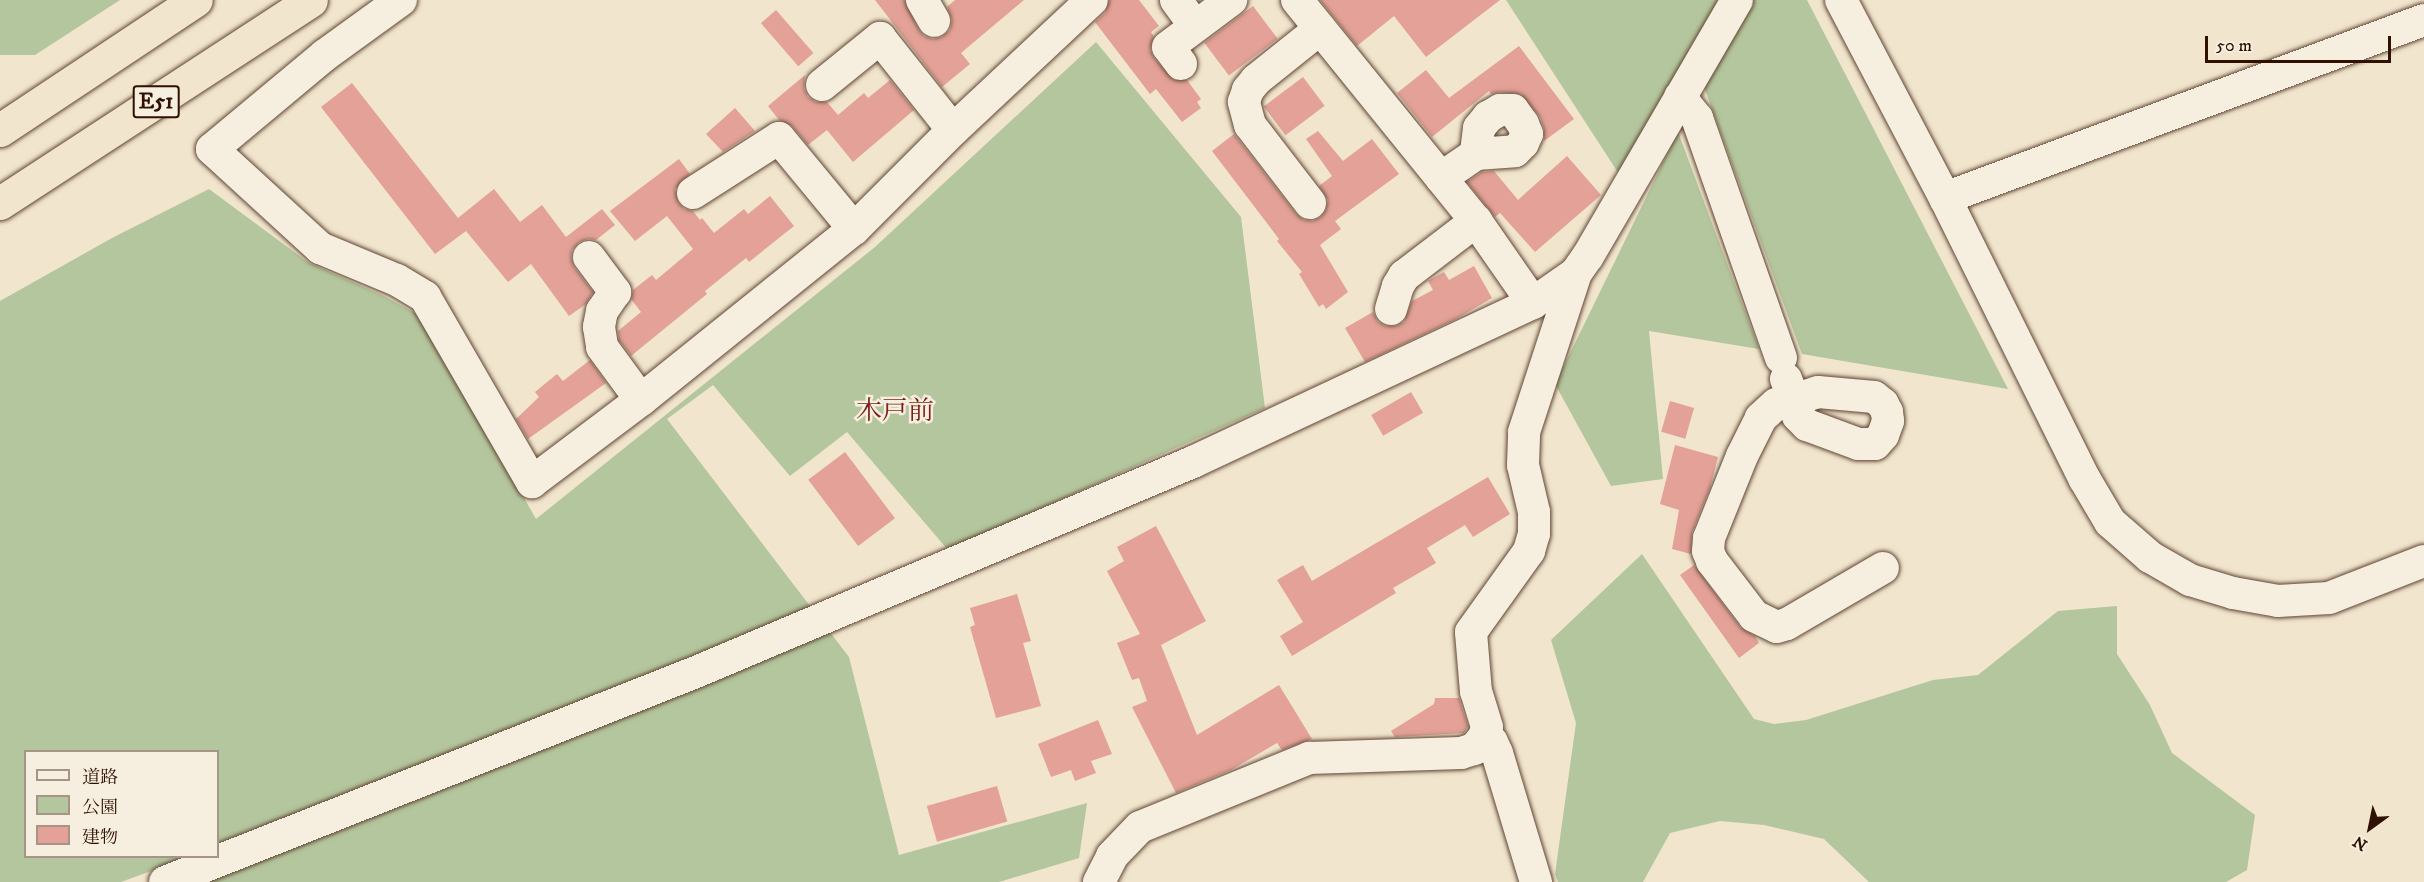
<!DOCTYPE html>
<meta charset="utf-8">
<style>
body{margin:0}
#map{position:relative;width:2424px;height:882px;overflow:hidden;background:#f1e5cd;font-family:"IM FELL DW Pica","Noto Serif JP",serif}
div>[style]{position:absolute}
.green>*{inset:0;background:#b4c69d}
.building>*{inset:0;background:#e3a197;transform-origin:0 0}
.roads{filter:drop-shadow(0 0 2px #604534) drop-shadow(0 0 2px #604534)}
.minor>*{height:32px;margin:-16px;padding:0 16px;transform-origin:16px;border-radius:16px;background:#f6eede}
.highway>*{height:33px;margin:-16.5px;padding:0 16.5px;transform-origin:16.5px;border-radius:16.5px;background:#f1e5cd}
span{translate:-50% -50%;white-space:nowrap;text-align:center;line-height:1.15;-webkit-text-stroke:5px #f6eede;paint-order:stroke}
.shield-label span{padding:2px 4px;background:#f6eede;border:2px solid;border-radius:4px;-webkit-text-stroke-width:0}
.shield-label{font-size:22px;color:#2f1001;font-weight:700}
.neighbourhood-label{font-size:26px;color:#7a1f14}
.legend{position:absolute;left:24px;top:750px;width:195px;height:108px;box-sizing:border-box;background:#f6eede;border:2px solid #a69586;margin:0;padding:8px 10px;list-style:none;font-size:18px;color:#2f1001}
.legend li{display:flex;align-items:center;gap:12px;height:30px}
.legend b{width:30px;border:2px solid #a69586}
.north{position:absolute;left:2340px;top:798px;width:60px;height:60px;-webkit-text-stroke:4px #f6eede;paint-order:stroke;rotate:213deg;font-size:16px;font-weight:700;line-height:24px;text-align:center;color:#2f1001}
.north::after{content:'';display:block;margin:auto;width:21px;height:27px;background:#2f1001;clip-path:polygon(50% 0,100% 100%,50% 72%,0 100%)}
.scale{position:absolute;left:2205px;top:36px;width:186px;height:27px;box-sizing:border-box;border:3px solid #2f1001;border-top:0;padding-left:8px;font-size:18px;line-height:21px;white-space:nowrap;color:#2f1001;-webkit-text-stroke:4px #f6eede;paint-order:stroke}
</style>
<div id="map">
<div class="green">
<div style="clip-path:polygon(0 0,120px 0,35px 55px,0 55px)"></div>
<div style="clip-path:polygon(1506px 0,1721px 0,1619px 174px)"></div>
<div style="clip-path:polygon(1754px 0,1807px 0,2008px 389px,1802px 354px,1704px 87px)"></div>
<div style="clip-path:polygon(evenodd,1096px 42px,1241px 217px,1265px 408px,948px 550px,847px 432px,790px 476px,713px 385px,667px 419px,849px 657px,899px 855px,1087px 803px,1079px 858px,999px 882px,193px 882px,181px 860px,121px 882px,0 882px,0 301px,112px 238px,209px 189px,309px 263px,384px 296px,437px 325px,500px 455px,536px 519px,875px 247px,1096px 42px,26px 752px,218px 752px,218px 856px,26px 856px,26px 752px)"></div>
<div style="clip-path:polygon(1678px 132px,1759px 349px,1649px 331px,1663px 479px,1611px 486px,1555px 384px)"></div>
<div style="clip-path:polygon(1642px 554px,1754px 719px,1774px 724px,1806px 720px,1933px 680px,1978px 675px,2058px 611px,2117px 606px,2117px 654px,2150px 705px,2172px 753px,2255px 815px,2247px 870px,2226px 882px,1869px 882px,1824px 839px,1764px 825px,1720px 821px,1670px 833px,1643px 882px,1558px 882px,1555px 874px,1576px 723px,1551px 640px)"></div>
</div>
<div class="building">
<div style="clip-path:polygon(875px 0,904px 0,919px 30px,924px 36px,933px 39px,942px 37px,950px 30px,952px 20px,947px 7px,955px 0,1024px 0,961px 53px,970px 64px,942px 87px)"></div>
<div style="clip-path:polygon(1109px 0,1139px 0,1159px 26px,1151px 32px,1154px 37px,1150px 49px,1154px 58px,1174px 80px,1187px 80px,1201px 99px,1197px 102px,1201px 108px,1182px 122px,1156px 89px,1150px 94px,1095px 22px,1105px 13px)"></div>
<div style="clip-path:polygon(1320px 0,1500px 0,1426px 57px,1394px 16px,1357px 46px)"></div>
<div style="left:1253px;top:6px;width:41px;height:61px;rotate:53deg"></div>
<div style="left:776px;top:10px;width:57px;height:20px;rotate:49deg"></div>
<div style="clip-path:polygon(1519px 46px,1574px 119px,1544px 141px,1544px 128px,1540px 117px,1521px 94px,1500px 92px,1491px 94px,1489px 91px,1432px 137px,1397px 93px,1426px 70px,1449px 98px)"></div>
<div style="clip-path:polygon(805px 75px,804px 88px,808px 97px,816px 102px,827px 102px,838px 115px,864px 93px,868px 98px,890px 80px,914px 110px,853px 162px,827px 130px,808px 145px,792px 126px,779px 120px,768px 106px)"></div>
<div style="left:1303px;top:77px;width:36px;height:49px;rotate:53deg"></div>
<div style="clip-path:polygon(352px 83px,458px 218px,494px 189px,520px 222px,542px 205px,566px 237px,602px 209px,615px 225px,596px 240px,588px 239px,579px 242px,572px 250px,571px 258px,574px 267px,593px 292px,586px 304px,569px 316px,531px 264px,508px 282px,466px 231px,435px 254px,321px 107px)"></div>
<div style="clip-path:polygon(735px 108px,755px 131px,723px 152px,706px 134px)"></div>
<div style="clip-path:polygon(1318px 131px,1343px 161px,1372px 139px,1399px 174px,1335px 221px,1341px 229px,1320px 245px,1348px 292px,1326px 309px,1323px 304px,1319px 307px,1299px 274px,1302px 272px,1277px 241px,1279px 239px,1212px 151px,1234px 134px,1296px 214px,1304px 220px,1313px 221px,1321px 217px,1326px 210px,1328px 200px,1319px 186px,1332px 176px,1306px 139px)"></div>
<div style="clip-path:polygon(1567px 156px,1601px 195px,1535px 252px,1500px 213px,1495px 217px,1467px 182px,1482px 172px,1494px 171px,1518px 200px)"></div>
<div style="clip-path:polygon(679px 159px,690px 174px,675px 189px,678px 202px,684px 209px,693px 211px,700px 220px,702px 218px,714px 233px,744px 209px,748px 214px,770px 196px,794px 226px,749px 262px,746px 258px,705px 291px,707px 294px,631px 356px,619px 340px,618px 331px,641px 312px,631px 299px,633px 290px,652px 275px,656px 280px,693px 249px,667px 216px,635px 241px,610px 211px)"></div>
<div style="clip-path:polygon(1474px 266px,1492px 298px,1454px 320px,1365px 362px,1345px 328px,1373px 312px,1378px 322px,1386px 326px,1396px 326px,1404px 322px,1412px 301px,1433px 290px,1428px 281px,1444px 272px,1449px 280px)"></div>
<div style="clip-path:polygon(590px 360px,606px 383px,528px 439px,516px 419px,539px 397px,535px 392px,557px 374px,563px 381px)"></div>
<div style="left:1411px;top:392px;width:24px;height:46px;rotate:60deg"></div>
<div style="left:1670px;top:401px;width:25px;height:32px;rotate:16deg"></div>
<div style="clip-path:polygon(1675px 445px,1718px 457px,1710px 488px,1692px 532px,1691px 554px,1672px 549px,1679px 510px,1660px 504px)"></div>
<div style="left:845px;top:452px;width:83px;height:46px;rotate:53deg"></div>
<div style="clip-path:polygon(1488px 477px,1510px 514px,1473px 537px,1465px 525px,1427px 548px,1436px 563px,1393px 588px,1396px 593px,1292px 656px,1280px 636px,1303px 622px,1277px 580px,1303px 565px,1312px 581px)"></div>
<div style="clip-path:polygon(1156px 526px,1206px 621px,1161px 645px,1197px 735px,1279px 685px,1312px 739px,1282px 750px,1277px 743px,1231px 770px,1176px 793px,1132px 707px,1147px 701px,1139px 678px,1132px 680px,1117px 643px,1140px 634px,1107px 571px,1124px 561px,1117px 547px)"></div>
<div style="clip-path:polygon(1694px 565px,1740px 627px,1755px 636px,1759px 643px,1739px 658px,1680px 575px)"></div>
<div style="clip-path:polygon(1017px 594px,1031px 641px,1023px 643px,1041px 706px,996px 718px,970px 627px,975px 625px,970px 608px)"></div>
<div style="clip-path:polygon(1435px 698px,1459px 698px,1468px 726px,1464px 733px,1395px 737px,1391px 731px,1434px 704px)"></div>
<div style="clip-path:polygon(1098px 720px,1112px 754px,1091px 761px,1096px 773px,1075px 781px,1071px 770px,1051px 777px,1038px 744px)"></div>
<div style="left:997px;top:786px;width:37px;height:73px;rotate:74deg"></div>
</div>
<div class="roads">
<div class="minor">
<div style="left:401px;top:0;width:94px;rotate:144.1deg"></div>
<div style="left:325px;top:55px;width:147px;rotate:140.2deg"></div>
<div style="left:212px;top:149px;width:147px;rotate:42.5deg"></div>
<div style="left:320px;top:248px;width:83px;rotate:22.6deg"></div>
<div style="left:397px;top:280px;width:33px;rotate:31deg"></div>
<div style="left:425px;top:297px;width:214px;rotate:60deg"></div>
<div style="left:532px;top:482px;width:136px;rotate:-37deg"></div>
<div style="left:641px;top:400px;width:273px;rotate:-38.8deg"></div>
<div style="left:854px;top:229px;width:140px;rotate:-45deg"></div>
<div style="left:953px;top:130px;width:190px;rotate:-43.1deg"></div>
<div style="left:922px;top:0;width:24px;rotate:60deg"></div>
<div style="left:1176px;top:0;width:32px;rotate:54deg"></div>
<div style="left:1297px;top:0;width:284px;rotate:51deg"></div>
<div style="left:1476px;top:221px;width:100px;rotate:55.2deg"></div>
<div style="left:1841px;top:0;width:224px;rotate:62.3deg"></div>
<div style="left:1945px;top:198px;width:313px;rotate:63.6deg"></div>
<div style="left:2084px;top:478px;width:51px;rotate:59.4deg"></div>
<div style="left:2110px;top:522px;width:53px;rotate:41.2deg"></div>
<div style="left:2150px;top:557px;width:46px;rotate:29.9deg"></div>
<div style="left:2190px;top:580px;width:45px;rotate:16.8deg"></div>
<div style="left:2233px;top:593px;width:46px;rotate:10.1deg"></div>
<div style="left:2278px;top:601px;width:51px;rotate:-3.4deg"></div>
<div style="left:2329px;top:598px;width:102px;rotate:-21.3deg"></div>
<div style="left:1181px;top:64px;width:21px;rotate:-127deg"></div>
<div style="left:1168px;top:47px;width:79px;rotate:-36.7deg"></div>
<div style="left:822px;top:85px;width:75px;rotate:-39deg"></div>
<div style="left:880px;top:38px;width:117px;rotate:51.6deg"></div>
<div style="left:1680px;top:97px;width:27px;rotate:51deg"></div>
<div style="left:1697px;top:118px;width:254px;rotate:70.7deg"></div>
<div style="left:1441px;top:178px;width:42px;rotate:-34.4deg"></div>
<div style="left:1476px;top:154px;width:39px;rotate:-4deg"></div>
<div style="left:1515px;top:151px;width:11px;rotate:-45deg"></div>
<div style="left:1523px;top:143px;width:10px;rotate:-66deg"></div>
<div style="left:1527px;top:134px;width:11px;rotate:-112deg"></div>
<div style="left:1523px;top:124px;width:17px;rotate:-126deg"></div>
<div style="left:1513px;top:110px;width:13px;rotate:180deg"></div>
<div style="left:1500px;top:110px;width:14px;rotate:150deg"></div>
<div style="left:1488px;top:117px;width:14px;rotate:129deg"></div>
<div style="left:1479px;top:128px;width:26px;rotate:97deg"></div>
<div style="left:693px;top:193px;width:102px;rotate:-32.6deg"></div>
<div style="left:779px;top:138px;width:118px;rotate:50.5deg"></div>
<div style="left:1945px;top:198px;width:511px;rotate:-20.39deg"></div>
<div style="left:1310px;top:203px;width:98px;rotate:-127.6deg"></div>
<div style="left:1250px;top:125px;width:24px;rotate:-105deg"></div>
<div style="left:1244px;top:102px;width:13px;rotate:-72deg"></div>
<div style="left:1248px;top:90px;width:13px;rotate:-51deg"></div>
<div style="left:1256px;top:80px;width:82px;rotate:-38.6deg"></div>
<div style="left:589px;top:257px;width:44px;rotate:53.4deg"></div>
<div style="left:615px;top:292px;width:23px;rotate:124deg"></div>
<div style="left:602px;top:311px;width:16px;rotate:101deg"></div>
<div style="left:599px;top:327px;width:20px;rotate:81deg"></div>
<div style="left:602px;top:347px;width:66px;rotate:53.7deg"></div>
<div style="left:1391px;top:309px;width:24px;rotate:-73deg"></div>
<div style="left:1398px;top:286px;width:12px;rotate:-59deg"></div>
<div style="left:1404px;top:276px;width:91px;rotate:-37.4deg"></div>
<div style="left:1786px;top:379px;width:22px;rotate:69deg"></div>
<div style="left:1794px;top:400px;width:16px;rotate:76deg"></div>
<div style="left:1798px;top:416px;width:13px;rotate:45deg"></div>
<div style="left:1807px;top:425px;width:54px;rotate:20.4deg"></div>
<div style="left:1858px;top:444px;width:17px"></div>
<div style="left:1875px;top:444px;width:12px;rotate:-48deg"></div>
<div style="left:1883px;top:435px;width:15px;rotate:-70deg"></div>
<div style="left:1888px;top:421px;width:9px;rotate:-96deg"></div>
<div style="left:1887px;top:412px;width:9px;rotate:-117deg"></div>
<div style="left:1883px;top:404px;width:11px;rotate:-142deg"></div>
<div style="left:1874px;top:397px;width:56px;rotate:-174.9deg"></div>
<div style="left:1818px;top:392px;width:25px;rotate:162deg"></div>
<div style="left:1794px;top:400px;width:18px;rotate:167deg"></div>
<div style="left:1776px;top:404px;width:21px;rotate:137deg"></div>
<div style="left:1761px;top:418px;width:42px;rotate:116.6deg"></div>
<div style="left:1742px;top:456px;width:88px;rotate:111.9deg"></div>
<div style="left:1709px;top:538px;width:13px;rotate:94deg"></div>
<div style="left:1708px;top:551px;width:11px;rotate:68deg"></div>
<div style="left:1712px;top:561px;width:69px;rotate:52.6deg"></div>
<div style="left:1754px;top:616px;width:25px;rotate:26deg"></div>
<div style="left:1777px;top:627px;width:10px;rotate:-17deg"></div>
<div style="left:1787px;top:624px;width:111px;rotate:-30.3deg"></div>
<div style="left:1484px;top:737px;width:9px;rotate:32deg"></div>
<div style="left:1492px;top:742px;width:12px;rotate:66deg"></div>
<div style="left:1497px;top:753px;width:135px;rotate:73.2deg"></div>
<div style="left:165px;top:882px;width:571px;rotate:-21.58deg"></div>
<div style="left:696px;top:672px;width:540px;rotate:-22.91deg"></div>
<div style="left:1193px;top:462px;width:375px;rotate:-25.1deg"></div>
<div style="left:1533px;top:303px;width:52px;rotate:-34.9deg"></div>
<div style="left:1576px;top:273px;width:21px;rotate:-55deg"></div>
<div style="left:1588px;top:256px;width:296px;rotate:-59.8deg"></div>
<div style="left:1099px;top:882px;width:29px;rotate:-63deg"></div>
<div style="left:1112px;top:856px;width:40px;rotate:-46deg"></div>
<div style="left:1140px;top:827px;width:183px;rotate:-22.2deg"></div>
<div style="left:1309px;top:758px;width:152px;rotate:-1.9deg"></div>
<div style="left:1461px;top:753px;width:14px;rotate:-17deg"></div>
<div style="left:1474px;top:749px;width:16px;rotate:-50deg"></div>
<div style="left:1484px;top:737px;width:10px;rotate:-73deg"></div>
<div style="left:1487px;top:727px;width:37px;rotate:-107deg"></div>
<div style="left:1476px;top:692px;width:60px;rotate:-94.8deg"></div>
<div style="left:1471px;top:632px;width:100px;rotate:-54.4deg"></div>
<div style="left:1529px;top:551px;width:18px;rotate:-74deg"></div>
<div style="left:1534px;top:534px;width:22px;rotate:-90deg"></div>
<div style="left:1534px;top:512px;width:48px;rotate:-103.2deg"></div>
<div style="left:1523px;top:465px;width:33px;rotate:-88deg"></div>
<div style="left:1524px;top:432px;width:167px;rotate:-71.9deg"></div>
</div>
<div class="highway">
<div style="left:0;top:130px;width:235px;rotate:-33.6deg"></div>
<div style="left:0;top:203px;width:371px;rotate:-33.1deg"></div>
</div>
</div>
<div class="shield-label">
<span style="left:156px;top:102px">E51</span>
</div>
<div class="neighbourhood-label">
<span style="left:895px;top:412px">木戸前</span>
</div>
<ul class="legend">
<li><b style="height:8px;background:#f6eede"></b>道路</li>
<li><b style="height:16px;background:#b4c69d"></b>公園</li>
<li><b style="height:16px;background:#e3a197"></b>建物</li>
</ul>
<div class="north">N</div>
<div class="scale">50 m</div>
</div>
